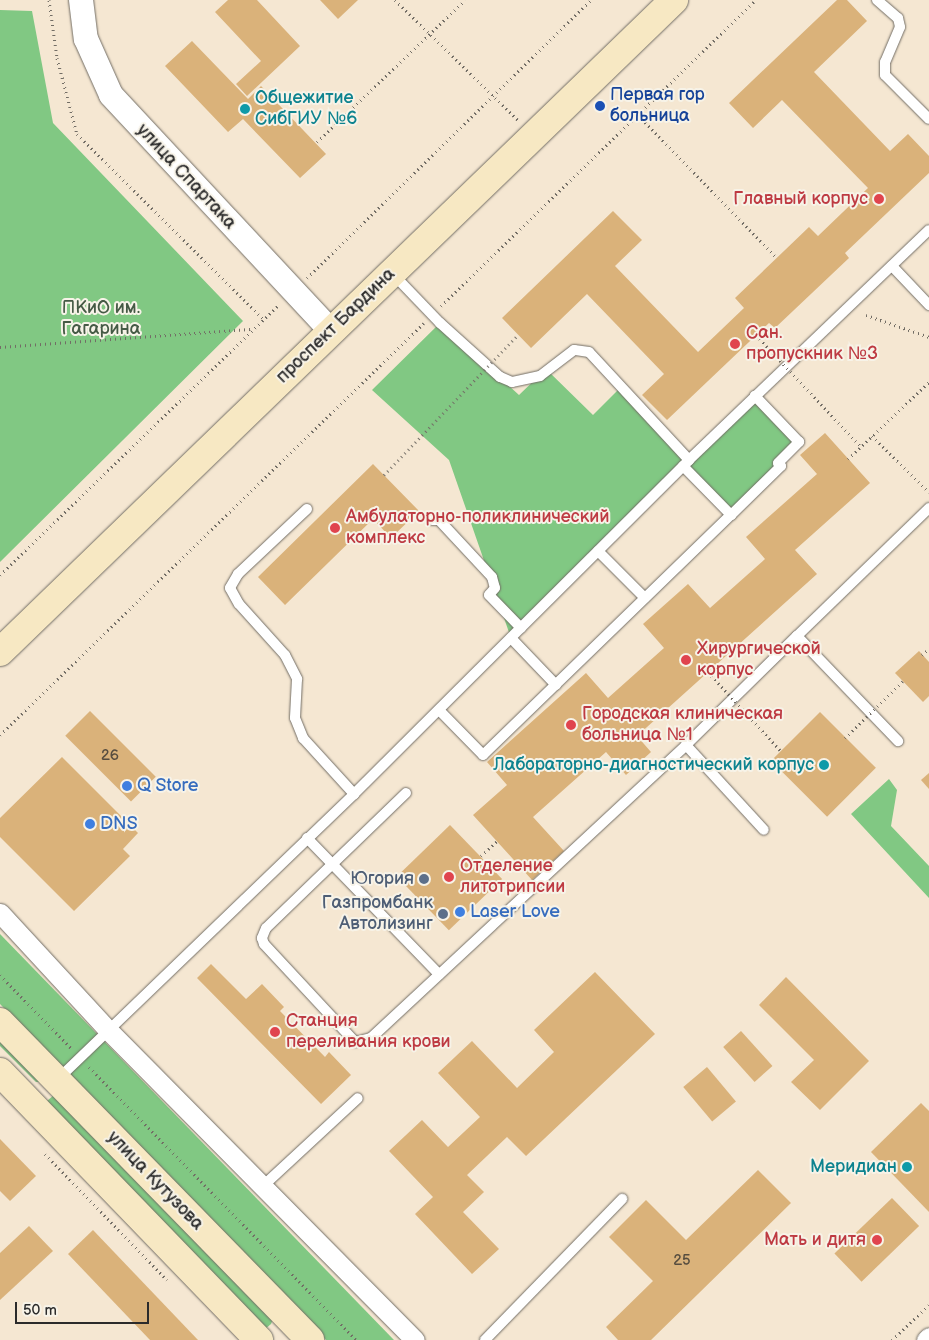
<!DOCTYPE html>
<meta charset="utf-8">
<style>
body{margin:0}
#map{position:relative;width:929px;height:1340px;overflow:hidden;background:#f5e7d2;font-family:"Balsamiq Sans",sans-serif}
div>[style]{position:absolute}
.green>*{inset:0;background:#81c883}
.building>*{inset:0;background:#dab27a;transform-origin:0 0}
.path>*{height:3px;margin-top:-1.5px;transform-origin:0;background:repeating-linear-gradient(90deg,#726d65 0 1px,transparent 0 5px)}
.roads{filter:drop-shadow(0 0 1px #726d65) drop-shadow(0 0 1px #726d65)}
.service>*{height:10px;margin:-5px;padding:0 5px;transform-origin:5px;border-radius:5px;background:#fff}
.minor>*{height:19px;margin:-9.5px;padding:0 9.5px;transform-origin:9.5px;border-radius:9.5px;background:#fff}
.tertiary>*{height:24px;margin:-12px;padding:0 12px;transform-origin:12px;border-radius:12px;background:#fff}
.secondary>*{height:28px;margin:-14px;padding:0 14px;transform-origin:14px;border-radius:14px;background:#f7e8c3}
.path-bridge>*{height:3px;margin-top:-1.5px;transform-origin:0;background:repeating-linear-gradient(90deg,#726d65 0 1px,transparent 0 5px)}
.dots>*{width:14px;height:14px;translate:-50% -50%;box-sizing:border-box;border:2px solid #f7f3e8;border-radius:50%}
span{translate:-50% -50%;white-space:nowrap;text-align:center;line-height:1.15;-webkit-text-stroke:4px #f7f3e8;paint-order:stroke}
.number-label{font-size:15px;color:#574d3f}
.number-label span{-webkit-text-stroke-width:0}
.transit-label{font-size:18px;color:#164399}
.left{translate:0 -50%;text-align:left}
.culture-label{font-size:18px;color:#0d838f}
.right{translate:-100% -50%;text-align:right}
.street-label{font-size:18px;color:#2b2b2b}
.health-label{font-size:18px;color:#be3a42}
.park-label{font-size:18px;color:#455a45}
.shop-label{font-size:18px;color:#366cbe}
.service-label{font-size:18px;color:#4e5e75}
.scale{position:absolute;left:15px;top:1302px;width:134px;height:22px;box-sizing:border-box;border:2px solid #2b2b2b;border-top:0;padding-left:6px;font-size:15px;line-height:18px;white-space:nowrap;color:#2b2b2b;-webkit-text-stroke:4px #f7f3e8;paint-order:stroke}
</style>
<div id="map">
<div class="green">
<div style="clip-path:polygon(0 10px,32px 11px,53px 123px,243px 321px,0 562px)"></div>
<div style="clip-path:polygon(440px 323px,519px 395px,546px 369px,593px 415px,620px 388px,689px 460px,755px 396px,799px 442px,731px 515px,683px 466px,511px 638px,449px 460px,372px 390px)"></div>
<div style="clip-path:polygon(889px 779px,897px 790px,891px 826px,929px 866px,929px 898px,851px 814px)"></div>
<div style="clip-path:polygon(0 934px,394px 1340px,326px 1340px,0 1004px)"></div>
<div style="clip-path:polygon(0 1038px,41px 1082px,36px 1082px,0 1046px)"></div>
<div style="clip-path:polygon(54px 1095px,273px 1319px,271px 1324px,264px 1330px,47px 1101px)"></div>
</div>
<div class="building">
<div style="clip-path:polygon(228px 0,257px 0,300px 46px,247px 96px,236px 84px,261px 61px,215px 12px)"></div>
<div style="clip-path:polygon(320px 0,358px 0,338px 19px)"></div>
<div style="clip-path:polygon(837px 0,847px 0,867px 21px,814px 72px,890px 151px,908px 134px,929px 156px,929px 173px,845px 253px,849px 258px,775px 328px,769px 323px,667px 420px,642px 395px,664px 374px,587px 294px,531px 348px,502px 318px,613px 211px,642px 240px,615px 266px,698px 352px,744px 308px,735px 298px,809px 227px,818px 236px,868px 188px,782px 100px,753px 128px,729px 103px)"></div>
<div style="clip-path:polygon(192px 41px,248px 99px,261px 86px,326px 154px,300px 178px,243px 119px,228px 132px,165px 66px)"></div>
<div style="clip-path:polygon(825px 433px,870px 483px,795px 550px,817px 574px,637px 736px,651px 752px,626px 775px,606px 752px,533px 817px,564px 851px,532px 880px,473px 815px,507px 785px,487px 762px,586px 673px,608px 698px,664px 648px,643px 624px,688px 584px,710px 608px,765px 559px,746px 537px,817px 474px,800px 455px)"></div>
<div style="clip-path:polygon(373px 464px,419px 511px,391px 538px,373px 519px,285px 605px,258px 577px)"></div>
<div style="clip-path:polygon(919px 651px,929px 662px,929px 696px,923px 702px,895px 673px)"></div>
<div style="left:90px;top:711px;width:93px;height:35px;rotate:45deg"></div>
<div style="left:820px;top:712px;width:79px;height:69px;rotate:45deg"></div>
<div style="clip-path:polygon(62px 757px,138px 833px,123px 849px,130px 856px,74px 911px,0 837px,0 818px)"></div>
<div style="clip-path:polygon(929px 773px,929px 789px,921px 780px)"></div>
<div style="left:450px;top:825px;width:75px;height:74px;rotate:46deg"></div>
<div style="clip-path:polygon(211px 964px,246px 999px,262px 984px,284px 1007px,280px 1011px,325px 1057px,329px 1052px,351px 1075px,321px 1104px,197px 978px)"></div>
<div style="clip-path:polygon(595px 972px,655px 1034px,526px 1156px,507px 1137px,467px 1175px,484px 1192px,463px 1212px,499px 1249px,472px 1274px,415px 1214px,433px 1197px,389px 1151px,422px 1120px,448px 1147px,480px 1117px,438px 1073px,472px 1041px,517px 1088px,554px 1052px,534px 1030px)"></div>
<div style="clip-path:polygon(786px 977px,869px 1061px,820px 1110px,791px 1082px,814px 1060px,759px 1005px)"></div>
<div style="left:741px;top:1031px;width:47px;height:24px;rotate:48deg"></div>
<div style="left:707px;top:1067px;width:45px;height:31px;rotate:50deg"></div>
<div style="clip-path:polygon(921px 1103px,929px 1111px,929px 1212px,871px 1152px)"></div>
<div style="clip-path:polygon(0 1139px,36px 1176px,10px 1201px,0 1191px)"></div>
<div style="clip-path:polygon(758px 1170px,791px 1203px,651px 1340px,618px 1340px,606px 1327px,653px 1281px,609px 1237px,646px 1200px,686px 1240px)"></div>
<div style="left:892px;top:1198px;width:39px;height:80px;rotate:46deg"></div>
<div style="clip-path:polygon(29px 1226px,53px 1251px,0 1300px,0 1253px)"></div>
<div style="clip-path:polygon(93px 1230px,198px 1340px,150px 1340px,68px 1254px)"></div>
</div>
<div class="path">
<div style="left:49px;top:0;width:59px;rotate:82.1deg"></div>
<div style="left:57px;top:58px;width:79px;rotate:75.3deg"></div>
<div style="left:77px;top:134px;width:264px;rotate:44.8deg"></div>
<div style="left:395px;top:0;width:172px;rotate:44.3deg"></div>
<div style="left:638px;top:115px;width:199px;rotate:45.8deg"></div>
<div style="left:317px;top:142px;width:205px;rotate:-43.8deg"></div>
<div style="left:307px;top:278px;width:397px;rotate:-44.4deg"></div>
<div style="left:441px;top:306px;width:439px;rotate:-44.2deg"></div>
<div style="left:866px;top:315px;width:67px;rotate:19.2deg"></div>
<div style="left:0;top:347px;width:254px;rotate:-4.1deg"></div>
<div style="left:872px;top:436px;width:80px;rotate:44.5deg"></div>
<div style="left:848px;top:459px;width:112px;rotate:-43.5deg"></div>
<div style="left:0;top:575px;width:388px;rotate:-44.1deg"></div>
<div style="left:922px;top:655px;width:9px;rotate:-41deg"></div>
<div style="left:0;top:735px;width:591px;rotate:-44.18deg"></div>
<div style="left:481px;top:856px;width:22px;rotate:-43deg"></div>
<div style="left:0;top:975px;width:102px;rotate:45.8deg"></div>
<div style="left:89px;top:1067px;width:382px;rotate:45.6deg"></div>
<div style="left:45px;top:1154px;width:175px;rotate:45.9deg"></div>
<div style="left:892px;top:1340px;width:51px;rotate:-43.4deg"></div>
</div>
<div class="roads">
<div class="service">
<div style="left:877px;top:0;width:28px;rotate:41deg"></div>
<div style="left:898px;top:18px;width:9px;rotate:77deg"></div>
<div style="left:900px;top:27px;width:38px;rotate:113deg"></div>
<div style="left:885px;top:62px;width:13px;rotate:90deg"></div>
<div style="left:885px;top:75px;width:62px;rotate:45deg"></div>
<div style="left:892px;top:266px;width:54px;rotate:46.5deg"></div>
<div style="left:689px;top:460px;width:332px;rotate:-43.8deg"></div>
<div style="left:683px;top:466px;width:69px;rotate:45.6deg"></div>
<div style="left:731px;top:515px;width:70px;rotate:-44.4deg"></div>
<div style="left:781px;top:466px;width:4px;rotate:-135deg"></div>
<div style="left:778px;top:463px;width:30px;rotate:-45deg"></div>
<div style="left:799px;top:442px;width:64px;rotate:-133.7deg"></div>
<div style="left:307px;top:509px;width:95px;rotate:136.7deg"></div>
<div style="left:238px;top:574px;width:16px;rotate:120deg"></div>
<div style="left:230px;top:588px;width:18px;rotate:61deg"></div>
<div style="left:239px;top:604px;width:69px;rotate:48deg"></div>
<div style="left:285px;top:655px;width:27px;rotate:63deg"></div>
<div style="left:297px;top:679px;width:39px;rotate:93deg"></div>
<div style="left:295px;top:718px;width:22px;rotate:68deg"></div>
<div style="left:303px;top:738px;width:76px;rotate:47.7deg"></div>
<div style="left:432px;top:520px;width:7px"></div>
<div style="left:439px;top:520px;width:78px;rotate:47.1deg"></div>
<div style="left:492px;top:577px;width:11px;rotate:75deg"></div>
<div style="left:495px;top:588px;width:9px;rotate:131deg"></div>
<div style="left:489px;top:595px;width:46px;rotate:45.9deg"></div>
<div style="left:598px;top:551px;width:66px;rotate:45deg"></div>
<div style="left:797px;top:636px;width:184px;rotate:-44.1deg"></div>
<div style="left:511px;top:638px;width:65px;rotate:46.2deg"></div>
<div style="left:439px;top:710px;width:63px;rotate:45.6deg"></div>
<div style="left:483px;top:755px;width:345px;rotate:-44.1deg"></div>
<div style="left:686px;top:745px;width:115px;rotate:47.5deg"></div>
<div style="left:406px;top:793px;width:194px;rotate:136deg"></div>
<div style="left:266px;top:928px;width:11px;rotate:112deg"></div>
<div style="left:262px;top:938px;width:6px;rotate:72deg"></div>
<div style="left:264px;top:944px;width:134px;rotate:47.1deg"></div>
<div style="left:355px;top:1042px;width:16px;rotate:-14deg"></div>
<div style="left:371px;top:1038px;width:430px;rotate:-42.9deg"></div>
<div style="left:686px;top:745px;width:156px;rotate:-44.5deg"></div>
<div style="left:797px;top:636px;width:146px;rotate:46.1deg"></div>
<div style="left:307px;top:838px;width:190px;rotate:45.9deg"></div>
<div style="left:58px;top:1079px;width:411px;rotate:-43.9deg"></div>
<div style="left:354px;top:794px;width:473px;rotate:-44.9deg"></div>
<div style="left:689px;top:460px;width:147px;rotate:-132.8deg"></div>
<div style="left:589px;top:352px;width:15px;rotate:-172deg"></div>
<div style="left:574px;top:350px;width:43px;rotate:142.6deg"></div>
<div style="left:540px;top:376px;width:29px;rotate:168deg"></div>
<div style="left:512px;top:382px;width:13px;rotate:-157deg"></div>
<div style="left:500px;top:377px;width:81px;rotate:-138deg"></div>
<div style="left:440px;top:323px;width:69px;rotate:-133.8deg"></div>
<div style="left:263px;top:1186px;width:129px;rotate:-42.8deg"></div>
<div style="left:485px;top:1340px;width:197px;rotate:-45.8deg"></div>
</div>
<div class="minor">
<div style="left:0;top:913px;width:159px;rotate:47.3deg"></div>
<div style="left:108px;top:1030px;width:436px;rotate:45.3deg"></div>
<div style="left:926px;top:1340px;width:4px;rotate:-45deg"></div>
</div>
<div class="tertiary">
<div style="left:81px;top:0;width:39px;rotate:83deg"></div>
<div style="left:86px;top:39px;width:61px;rotate:65.9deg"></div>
<div style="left:111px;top:95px;width:323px;rotate:47deg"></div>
</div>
<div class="secondary">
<div style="left:0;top:652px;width:938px;rotate:-44.05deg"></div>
<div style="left:0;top:1022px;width:444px;rotate:45.7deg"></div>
<div style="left:0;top:1072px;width:373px;rotate:46deg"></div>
</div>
</div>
<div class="path-bridge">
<div style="left:756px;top:335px;width:154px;rotate:46.8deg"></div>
<div style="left:384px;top:475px;width:194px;rotate:-46.3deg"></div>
<div style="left:708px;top:672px;width:108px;rotate:47.3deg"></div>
<div style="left:845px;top:738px;width:81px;rotate:-44.5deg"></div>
</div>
<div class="dots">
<div style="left:600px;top:106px;background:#1a4fb4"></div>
<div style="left:245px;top:109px;background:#0f9aa8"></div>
<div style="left:879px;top:199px;background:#e0444e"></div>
<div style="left:735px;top:344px;background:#e0444e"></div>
<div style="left:335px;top:528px;background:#e0444e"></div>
<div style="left:686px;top:660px;background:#e0444e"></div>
<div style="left:571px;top:725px;background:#e0444e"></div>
<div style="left:824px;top:765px;background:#0f9aa8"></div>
<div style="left:127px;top:786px;background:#3f7fe0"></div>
<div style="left:90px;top:824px;background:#3f7fe0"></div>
<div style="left:449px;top:877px;background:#e0444e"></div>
<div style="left:424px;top:879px;background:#5c6f8a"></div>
<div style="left:460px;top:912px;background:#3f7fe0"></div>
<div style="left:443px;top:914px;background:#5c6f8a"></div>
<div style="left:275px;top:1032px;background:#e0444e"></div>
<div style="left:907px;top:1167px;background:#0f9aa8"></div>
<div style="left:877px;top:1240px;background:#e0444e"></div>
</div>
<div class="number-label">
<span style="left:110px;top:756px">26</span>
<span style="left:682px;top:1261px">25</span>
</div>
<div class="transit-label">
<span class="left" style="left:610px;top:106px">Первая гор<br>больница</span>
</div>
<div class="culture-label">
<span class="left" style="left:255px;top:109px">Общежитие<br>СибГИУ №6</span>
<span class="right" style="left:814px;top:765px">Лабораторно-диагностический корпус</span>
<span class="right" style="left:897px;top:1167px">Меридиан</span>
</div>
<div class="street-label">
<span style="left:186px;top:177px;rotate:47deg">улица Спартака</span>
<span style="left:336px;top:326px;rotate:-44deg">проспект Бардина</span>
<span style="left:155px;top:1181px;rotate:46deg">улица Кутузова</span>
</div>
<div class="health-label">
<span class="right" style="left:868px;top:199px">Главный корпус</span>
<span class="left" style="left:746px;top:344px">Сан.<br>пропускник №3</span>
<span class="left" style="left:346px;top:528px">Амбулаторно-поликлинический<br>комплекс</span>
<span class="left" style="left:697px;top:660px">Хирургической<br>корпус</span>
<span class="left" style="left:582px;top:725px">Городская клиническая<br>больница №1</span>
<span class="left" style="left:460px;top:877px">Отделение<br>литотрипсии</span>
<span class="left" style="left:286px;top:1032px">Станция<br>переливания крови</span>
<span class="right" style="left:866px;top:1240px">Мать и дитя</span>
</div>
<div class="park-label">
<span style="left:101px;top:319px">ПКиО им.<br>Гагарина</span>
</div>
<div class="shop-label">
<span class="left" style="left:137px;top:786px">Q Store</span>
<span class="left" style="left:100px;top:824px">DNS</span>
<span class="left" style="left:470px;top:912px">Laser Love</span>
</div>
<div class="service-label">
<span class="right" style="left:414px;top:879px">Югория</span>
<span class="right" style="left:433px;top:914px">Газпромбанк<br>Автолизинг</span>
</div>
<div class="scale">50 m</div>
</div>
